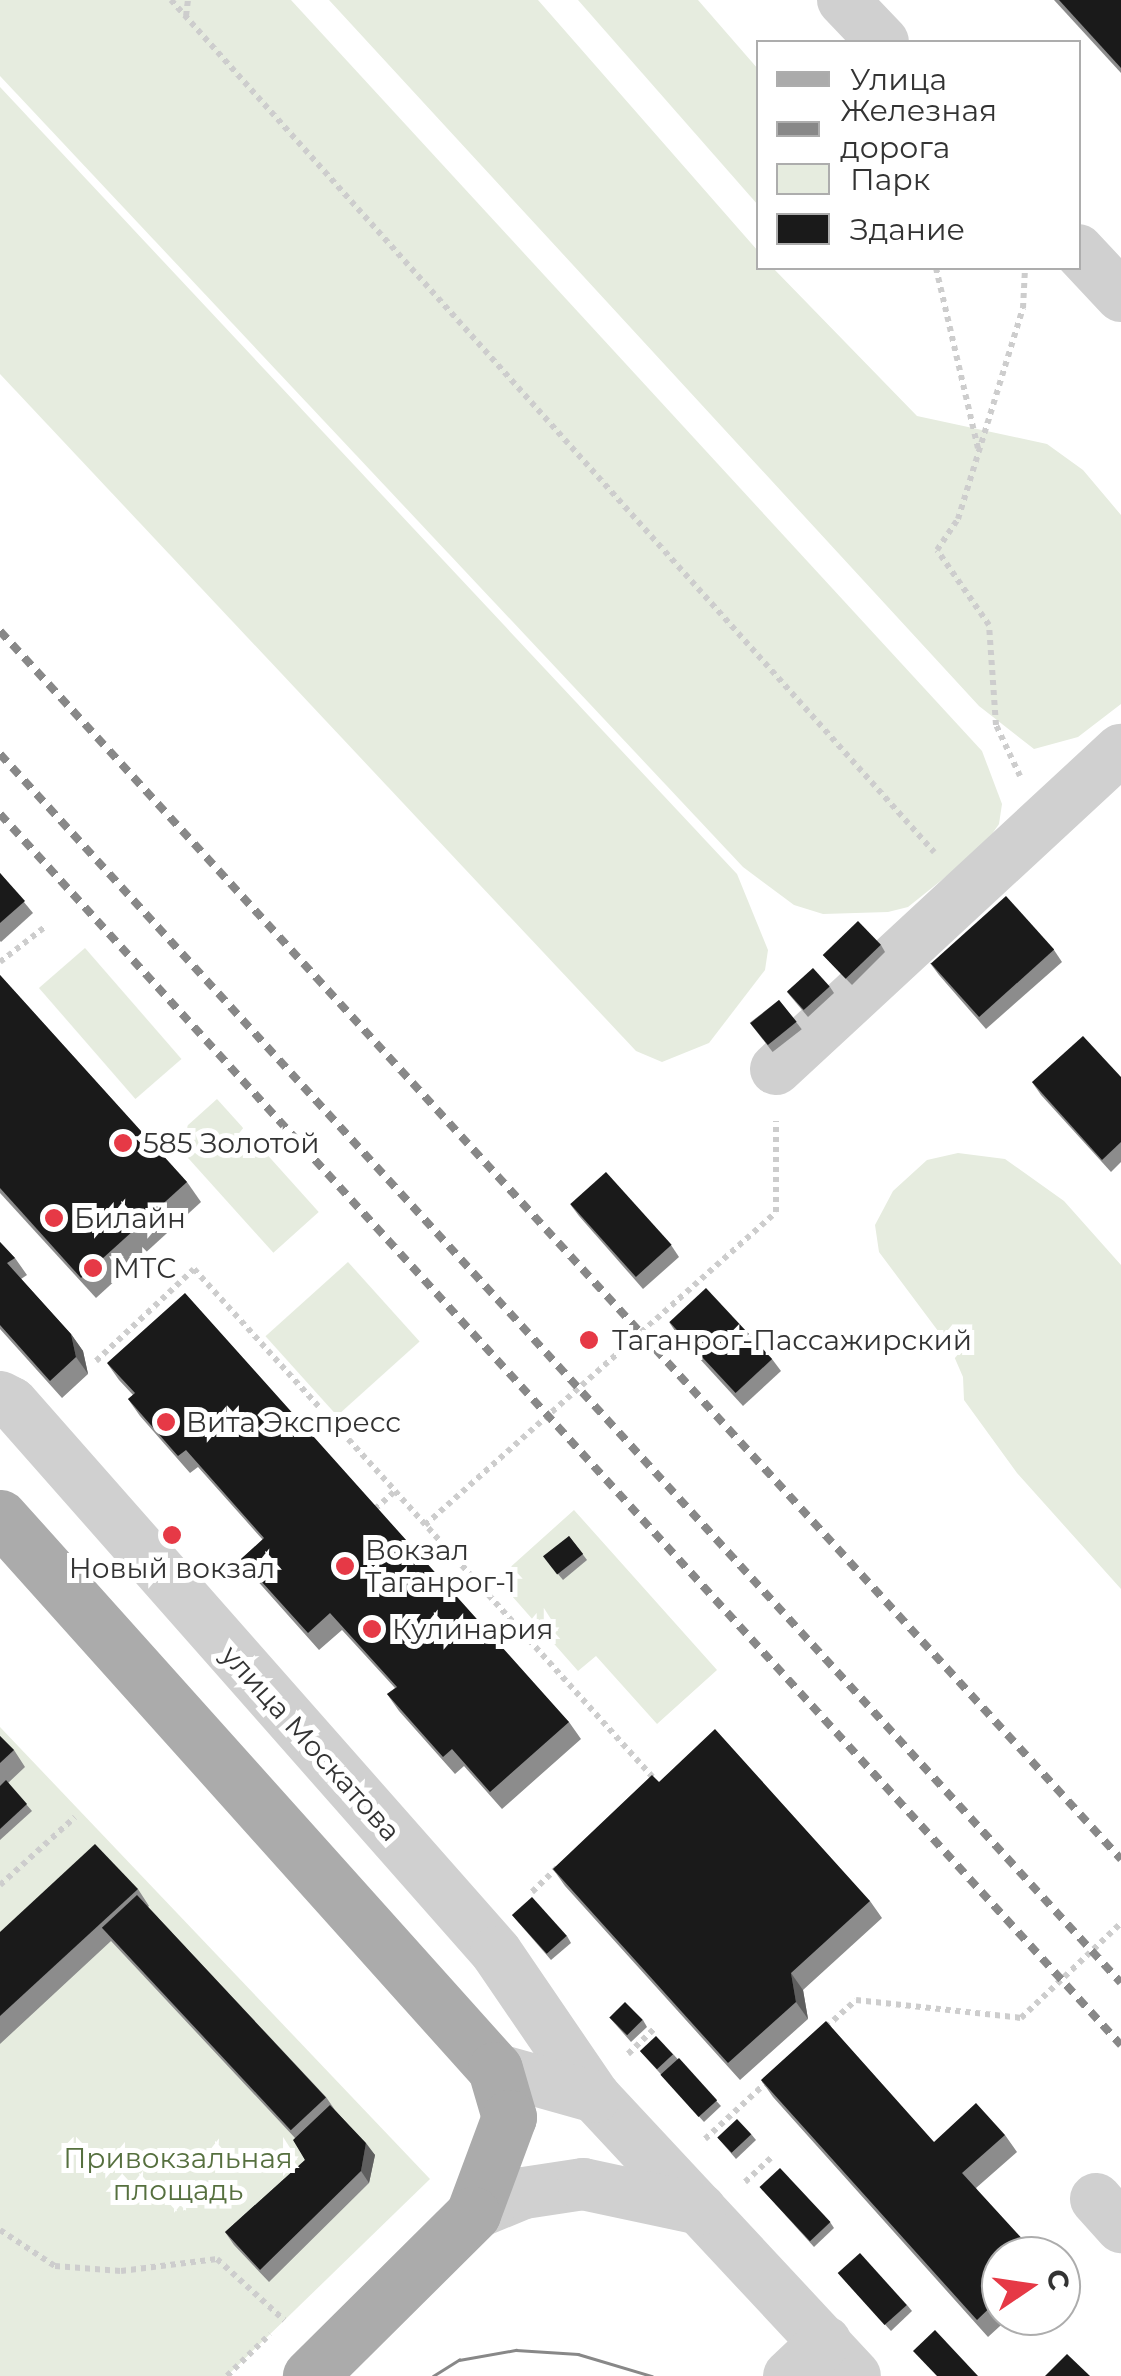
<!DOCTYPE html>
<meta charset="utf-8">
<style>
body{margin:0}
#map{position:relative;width:1121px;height:2376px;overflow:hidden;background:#fff;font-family:Montserrat,sans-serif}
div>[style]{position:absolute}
.green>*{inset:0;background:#e6ecdf;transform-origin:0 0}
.path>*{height:6px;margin-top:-3px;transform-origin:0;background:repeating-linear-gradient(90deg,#cdcdcd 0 5px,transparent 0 10px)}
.minor>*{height:52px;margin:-26px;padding:0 26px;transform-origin:26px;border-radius:26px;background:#d0d0d0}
.major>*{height:55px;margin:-27.5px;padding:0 27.5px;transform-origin:27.5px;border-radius:27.5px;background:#ababab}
.tram>*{height:2.5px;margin:-1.25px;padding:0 1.25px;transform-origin:1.25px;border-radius:1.25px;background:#888}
.rail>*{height:8px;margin-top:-4px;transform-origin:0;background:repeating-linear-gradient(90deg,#888 0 10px,transparent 0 18px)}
.wall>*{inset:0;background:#8c8c8c;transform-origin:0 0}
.shaded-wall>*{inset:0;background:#5f5f5f}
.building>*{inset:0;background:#1a1a1a;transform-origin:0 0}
.dots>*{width:28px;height:28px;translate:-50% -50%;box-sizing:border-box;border:5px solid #fff;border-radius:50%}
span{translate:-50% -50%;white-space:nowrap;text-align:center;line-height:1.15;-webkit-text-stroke:10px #fff;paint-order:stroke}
.poi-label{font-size:28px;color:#333}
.left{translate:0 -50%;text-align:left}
.street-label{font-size:28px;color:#333}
.park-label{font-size:28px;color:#56703f}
.legend{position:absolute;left:756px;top:40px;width:325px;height:230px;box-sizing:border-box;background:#fff;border:2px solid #adadad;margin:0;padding:12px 18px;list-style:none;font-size:30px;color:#333}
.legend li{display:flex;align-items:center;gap:20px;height:50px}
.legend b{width:50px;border:2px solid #adadad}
.north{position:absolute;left:981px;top:2236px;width:100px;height:100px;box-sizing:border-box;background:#fff;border:2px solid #adadad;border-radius:50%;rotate:77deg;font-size:28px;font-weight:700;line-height:40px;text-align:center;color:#333}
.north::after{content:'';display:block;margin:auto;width:35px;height:45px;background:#e63946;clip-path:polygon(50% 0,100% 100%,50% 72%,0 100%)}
</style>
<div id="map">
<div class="green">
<div style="clip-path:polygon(0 0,291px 0,982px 751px,1002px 804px,999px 824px,983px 847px,908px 907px,888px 912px,823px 914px,794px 905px,743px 867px,0 76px)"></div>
<div style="clip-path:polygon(329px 0,538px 0,758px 251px,758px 268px,773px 268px,917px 416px,1047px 444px,1083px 470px,1121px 515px,1121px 704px,1078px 737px,1034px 749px,979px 706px)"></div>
<div style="clip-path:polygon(578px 0,698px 0,758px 69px,758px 205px)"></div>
<div style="clip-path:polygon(0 87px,737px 874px,768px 950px,765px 970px,709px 1043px,662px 1062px,636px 1051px,0 374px)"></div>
<div style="left:85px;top:948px;width:147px;height:61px;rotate:49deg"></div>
<div style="left:217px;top:1099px;width:152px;height:61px;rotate:48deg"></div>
<div style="clip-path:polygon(958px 1153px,1005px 1159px,1064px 1201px,1121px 1265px,1121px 1589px,1017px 1473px,964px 1400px,963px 1377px,950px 1347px,879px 1252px,875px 1225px,893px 1191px,927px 1160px)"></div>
<div style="left:348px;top:1262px;width:107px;height:111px;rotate:48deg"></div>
<div style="clip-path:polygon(574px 1510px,717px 1670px,657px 1724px,596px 1656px,578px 1671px,497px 1579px)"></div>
<div style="clip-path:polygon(0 1727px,430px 2179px,227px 2376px,0 2376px)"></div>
</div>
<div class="path">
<div style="left:171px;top:0;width:1144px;rotate:48.15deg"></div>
<div style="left:186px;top:16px;width:16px;rotate:-83deg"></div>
<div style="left:936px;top:268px;width:185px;rotate:76.9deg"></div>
<div style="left:1020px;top:776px;width:56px;rotate:-115.2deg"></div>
<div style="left:996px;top:725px;width:100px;rotate:-94deg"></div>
<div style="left:989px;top:625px;width:91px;rotate:-124.7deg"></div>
<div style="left:937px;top:550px;width:37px;rotate:-56deg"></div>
<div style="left:958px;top:519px;width:221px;rotate:-72.9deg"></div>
<div style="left:1023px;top:308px;width:40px;rotate:-87.1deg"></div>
<div style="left:0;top:962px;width:57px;rotate:-37.9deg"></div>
<div style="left:96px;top:1361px;width:134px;rotate:-43.2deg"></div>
<div style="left:194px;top:1269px;width:299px;rotate:47.8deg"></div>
<div style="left:375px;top:1509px;width:27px;rotate:-42deg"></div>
<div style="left:395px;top:1491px;width:389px;rotate:48deg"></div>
<div style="left:425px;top:1525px;width:470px;rotate:-41.7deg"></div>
<div style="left:776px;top:1212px;width:91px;rotate:-90deg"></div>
<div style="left:0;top:1885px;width:101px;rotate:-42.2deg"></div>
<div style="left:532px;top:1892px;width:39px;rotate:-44deg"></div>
<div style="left:826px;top:2027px;width:40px;rotate:-42deg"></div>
<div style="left:856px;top:2000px;width:166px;rotate:6.2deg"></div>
<div style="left:1021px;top:2018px;width:138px;rotate:-43.5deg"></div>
<div style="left:628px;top:2054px;width:37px;rotate:-44deg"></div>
<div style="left:705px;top:2139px;width:87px;rotate:-42.7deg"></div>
<div style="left:745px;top:2182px;width:38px;rotate:-43deg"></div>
<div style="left:0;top:2230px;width:66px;rotate:33.2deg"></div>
<div style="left:55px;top:2266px;width:66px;rotate:4.3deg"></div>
<div style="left:121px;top:2271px;width:97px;rotate:-7.1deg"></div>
<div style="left:217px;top:2259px;width:91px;rotate:42.3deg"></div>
<div style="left:227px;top:2376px;width:60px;rotate:-44.3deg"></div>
</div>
<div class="minor">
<div style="left:843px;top:0;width:58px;rotate:46.4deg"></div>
<div style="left:1078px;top:250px;width:63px;rotate:46.9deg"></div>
<div style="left:776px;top:1069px;width:470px;rotate:-42.8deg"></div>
<div style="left:0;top:1397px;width:13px;rotate:27deg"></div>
<div style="left:12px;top:1403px;width:732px;rotate:48.6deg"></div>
<div style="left:496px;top:1952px;width:176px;rotate:55.7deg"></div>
<div style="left:595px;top:2097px;width:381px;rotate:47deg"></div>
<div style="left:495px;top:2069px;width:104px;rotate:15.6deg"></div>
<div style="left:1096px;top:2199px;width:38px;rotate:48deg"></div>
<div style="left:473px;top:2214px;width:55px;rotate:-22.4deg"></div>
<div style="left:524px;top:2193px;width:60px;rotate:-8.7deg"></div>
<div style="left:583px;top:2184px;width:120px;rotate:12.1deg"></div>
<div style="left:789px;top:2376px;width:50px;rotate:-43.4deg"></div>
</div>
<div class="major">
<div style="left:0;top:1517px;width:741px;rotate:48.12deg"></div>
<div style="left:495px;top:2069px;width:50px;rotate:73.7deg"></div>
<div style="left:509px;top:2117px;width:103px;rotate:110.4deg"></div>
<div style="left:473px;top:2214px;width:230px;rotate:135.2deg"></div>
</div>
<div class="tram">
<div style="left:433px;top:2376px;width:31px;rotate:-32deg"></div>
<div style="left:459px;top:2360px;width:58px;rotate:-10deg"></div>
<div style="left:516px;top:2350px;width:62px;rotate:3.7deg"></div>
<div style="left:578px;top:2354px;width:77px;rotate:16.6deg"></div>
</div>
<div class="rail">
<div style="left:0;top:631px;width:1663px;rotate:47.61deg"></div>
<div style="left:0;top:754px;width:1663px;rotate:47.63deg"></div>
<div style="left:0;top:814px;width:1665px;rotate:47.68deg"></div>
</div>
<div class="wall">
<div style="clip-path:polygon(1054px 0,1121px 0,1121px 73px)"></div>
<div style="clip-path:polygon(0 873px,33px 913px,1px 942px,0 941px)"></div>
<div style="clip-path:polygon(881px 945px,885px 952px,852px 985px,823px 955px)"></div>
<div style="clip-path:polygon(1054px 950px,1062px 962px,986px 1029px,939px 975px,930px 963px)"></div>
<div style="clip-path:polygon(0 975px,187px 1182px,201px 1202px,96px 1298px,0 1193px)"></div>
<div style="clip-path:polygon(830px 987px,834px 993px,808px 1017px,787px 992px)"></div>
<div style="left:779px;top:1000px;width:37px;height:37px;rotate:52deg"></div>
<div style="clip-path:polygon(1121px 1077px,1121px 1162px,1111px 1172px,1041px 1095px,1032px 1082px)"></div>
<div style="clip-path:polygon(570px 1204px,671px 1245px,679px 1257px,643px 1289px,579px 1216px)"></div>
<div style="clip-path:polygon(0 1242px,15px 1258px,27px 1275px,21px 1279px,71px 1334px,83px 1351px,88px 1374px,62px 1398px,0 1329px)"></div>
<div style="clip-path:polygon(669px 1322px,772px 1359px,781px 1371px,743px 1406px,677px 1334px)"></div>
<div style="clip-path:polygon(107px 1363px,569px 1722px,581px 1739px,502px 1809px,464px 1766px,455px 1774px,399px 1711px,387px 1694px,395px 1688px,342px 1630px,319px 1650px,253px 1576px,241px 1559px,263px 1540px,198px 1467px,190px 1473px,140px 1416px,128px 1399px,133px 1395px,119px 1380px)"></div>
<div style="clip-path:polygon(569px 1536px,587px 1560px,563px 1580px,549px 1563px)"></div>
<div style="clip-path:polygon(0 1736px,14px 1750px,25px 1767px,8px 1783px,32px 1811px,0 1840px)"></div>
<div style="clip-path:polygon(659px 1782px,870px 1901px,882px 1918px,803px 1990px,808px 2019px,740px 2080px,565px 1886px,553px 1869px)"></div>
<div style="clip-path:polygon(138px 1889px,149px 1906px,148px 1907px,326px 2097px,335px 2110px,375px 2155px,369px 2183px,269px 2282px,234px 2245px,225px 2232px,305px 2160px,295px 2138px,111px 1941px,0 2044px,0 1932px)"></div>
<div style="clip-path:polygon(512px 1915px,567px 1936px,571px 1943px,551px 1960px)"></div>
<div style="clip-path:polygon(609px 2017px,643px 2020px,647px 2027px,631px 2042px)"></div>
<div style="clip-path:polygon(640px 2051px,673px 2054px,721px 2106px,704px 2122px)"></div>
<div style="clip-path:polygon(761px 2080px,934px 2142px,1005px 2135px,1017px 2152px,976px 2188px,1001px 2256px,1001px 2316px,1011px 2316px,988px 2337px,773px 2097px)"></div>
<div style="clip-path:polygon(751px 2134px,756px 2140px,736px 2159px,718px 2138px)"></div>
<div style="clip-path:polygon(760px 2187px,830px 2222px,834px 2228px,814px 2247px)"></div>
<div style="clip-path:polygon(838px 2273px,907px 2305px,912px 2311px,891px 2331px)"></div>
</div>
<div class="shaded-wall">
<div style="clip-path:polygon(71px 1334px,83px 1351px,88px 1374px,76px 1357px)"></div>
<div style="clip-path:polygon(791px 1973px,803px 1990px,808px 2019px,796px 2002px)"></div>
<div style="clip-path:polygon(366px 2143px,375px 2155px,369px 2183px,361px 2171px)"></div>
</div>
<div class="building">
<div style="clip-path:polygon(1059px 0,1121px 0,1121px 68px)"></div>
<div style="clip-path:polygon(0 873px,25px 901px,0 923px)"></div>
<div style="left:1006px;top:896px;width:72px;height:101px;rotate:48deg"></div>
<div style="left:858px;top:921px;width:33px;height:49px;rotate:46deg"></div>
<div style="left:813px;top:968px;width:25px;height:35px;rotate:48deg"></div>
<div style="clip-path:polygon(0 975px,187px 1182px,81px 1278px,0 1188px)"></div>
<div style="left:779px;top:1000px;width:28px;height:37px;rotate:51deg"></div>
<div style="clip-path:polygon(1083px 1036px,1121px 1077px,1121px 1142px,1102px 1160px,1032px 1082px)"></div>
<div style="left:606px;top:1172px;width:98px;height:48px;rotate:48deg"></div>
<div style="clip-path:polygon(0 1242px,15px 1258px,7px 1263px,71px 1334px,76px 1357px,50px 1381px,0 1325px)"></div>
<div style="left:706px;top:1288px;width:97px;height:50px;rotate:47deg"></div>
<div style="clip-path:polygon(185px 1293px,569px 1722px,490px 1792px,452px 1749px,443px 1757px,387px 1694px,397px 1687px,330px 1613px,308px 1633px,241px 1559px,264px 1538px,186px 1450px,178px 1456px,128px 1399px,135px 1393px,107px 1363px)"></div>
<div style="left:569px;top:1536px;width:23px;height:33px;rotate:52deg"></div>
<div style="clip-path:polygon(715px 1729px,870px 1901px,791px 1973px,796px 2002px,728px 2063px,553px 1869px,652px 1775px,659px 1782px)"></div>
<div style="clip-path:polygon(0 1736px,14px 1750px,0 1763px)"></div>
<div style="clip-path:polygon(6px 1780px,27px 1804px,0 1829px,0 1786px)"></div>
<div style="clip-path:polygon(95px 1844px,138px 1889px,0 2016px,0 1932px)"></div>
<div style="left:137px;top:1895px;width:277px;height:48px;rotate:47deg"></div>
<div style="left:532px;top:1897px;width:52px;height:27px;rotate:48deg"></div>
<div style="left:625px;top:2002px;width:25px;height:22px;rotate:45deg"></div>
<div style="clip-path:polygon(826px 2021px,934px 2142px,976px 2103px,1005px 2135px,962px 2173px,1038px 2256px,1001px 2256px,1001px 2297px,977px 2320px,761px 2080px)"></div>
<div style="left:656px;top:2036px;width:25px;height:22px;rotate:47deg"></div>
<div style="left:679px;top:2058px;width:57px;height:25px;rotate:48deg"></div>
<div style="clip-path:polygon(330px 2105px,366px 2143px,361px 2171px,260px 2270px,225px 2232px,305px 2160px,293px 2140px)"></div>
<div style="left:737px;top:2119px;width:21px;height:27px;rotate:47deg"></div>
<div style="left:780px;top:2168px;width:74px;height:28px;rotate:47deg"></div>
<div style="left:860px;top:2253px;width:70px;height:30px;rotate:48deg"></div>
<div style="clip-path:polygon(935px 2330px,978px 2376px,937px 2376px,913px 2351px)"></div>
<div style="clip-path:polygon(1067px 2354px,1090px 2376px,1045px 2376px)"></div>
</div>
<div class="dots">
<div style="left:123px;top:1143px;background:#e63946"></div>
<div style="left:54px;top:1218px;background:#e63946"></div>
<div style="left:93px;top:1268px;background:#e63946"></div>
<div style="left:589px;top:1340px;background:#e63946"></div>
<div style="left:166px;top:1422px;background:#e63946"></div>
<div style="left:172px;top:1535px;background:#e63946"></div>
<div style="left:345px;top:1566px;background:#e63946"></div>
<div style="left:372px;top:1629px;background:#e63946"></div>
</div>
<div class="poi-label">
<span class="left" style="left:143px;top:1143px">585 Золотой</span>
<span class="left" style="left:74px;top:1218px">Билайн</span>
<span class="left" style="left:113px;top:1268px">МТС</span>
<span class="left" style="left:612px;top:1340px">Таганрог-Пассажирский</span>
<span class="left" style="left:186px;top:1422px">Вита Экспресс</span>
<span class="left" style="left:365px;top:1566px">Вокзал<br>Таганрог-1</span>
<span style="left:172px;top:1568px">Новый вокзал</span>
<span class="left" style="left:392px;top:1629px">Кулинария</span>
</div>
<div class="street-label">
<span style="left:311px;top:1743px;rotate:48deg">улица Москатова</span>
</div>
<div class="park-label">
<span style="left:178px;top:2174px">Привокзальная<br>площадь</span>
</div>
<ul class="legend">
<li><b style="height:12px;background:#ababab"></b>Улица</li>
<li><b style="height:12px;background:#888"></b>Железная дорога</li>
<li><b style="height:28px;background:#e6ecdf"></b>Парк</li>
<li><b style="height:28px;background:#1a1a1a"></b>Здание</li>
</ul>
<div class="north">С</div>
</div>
